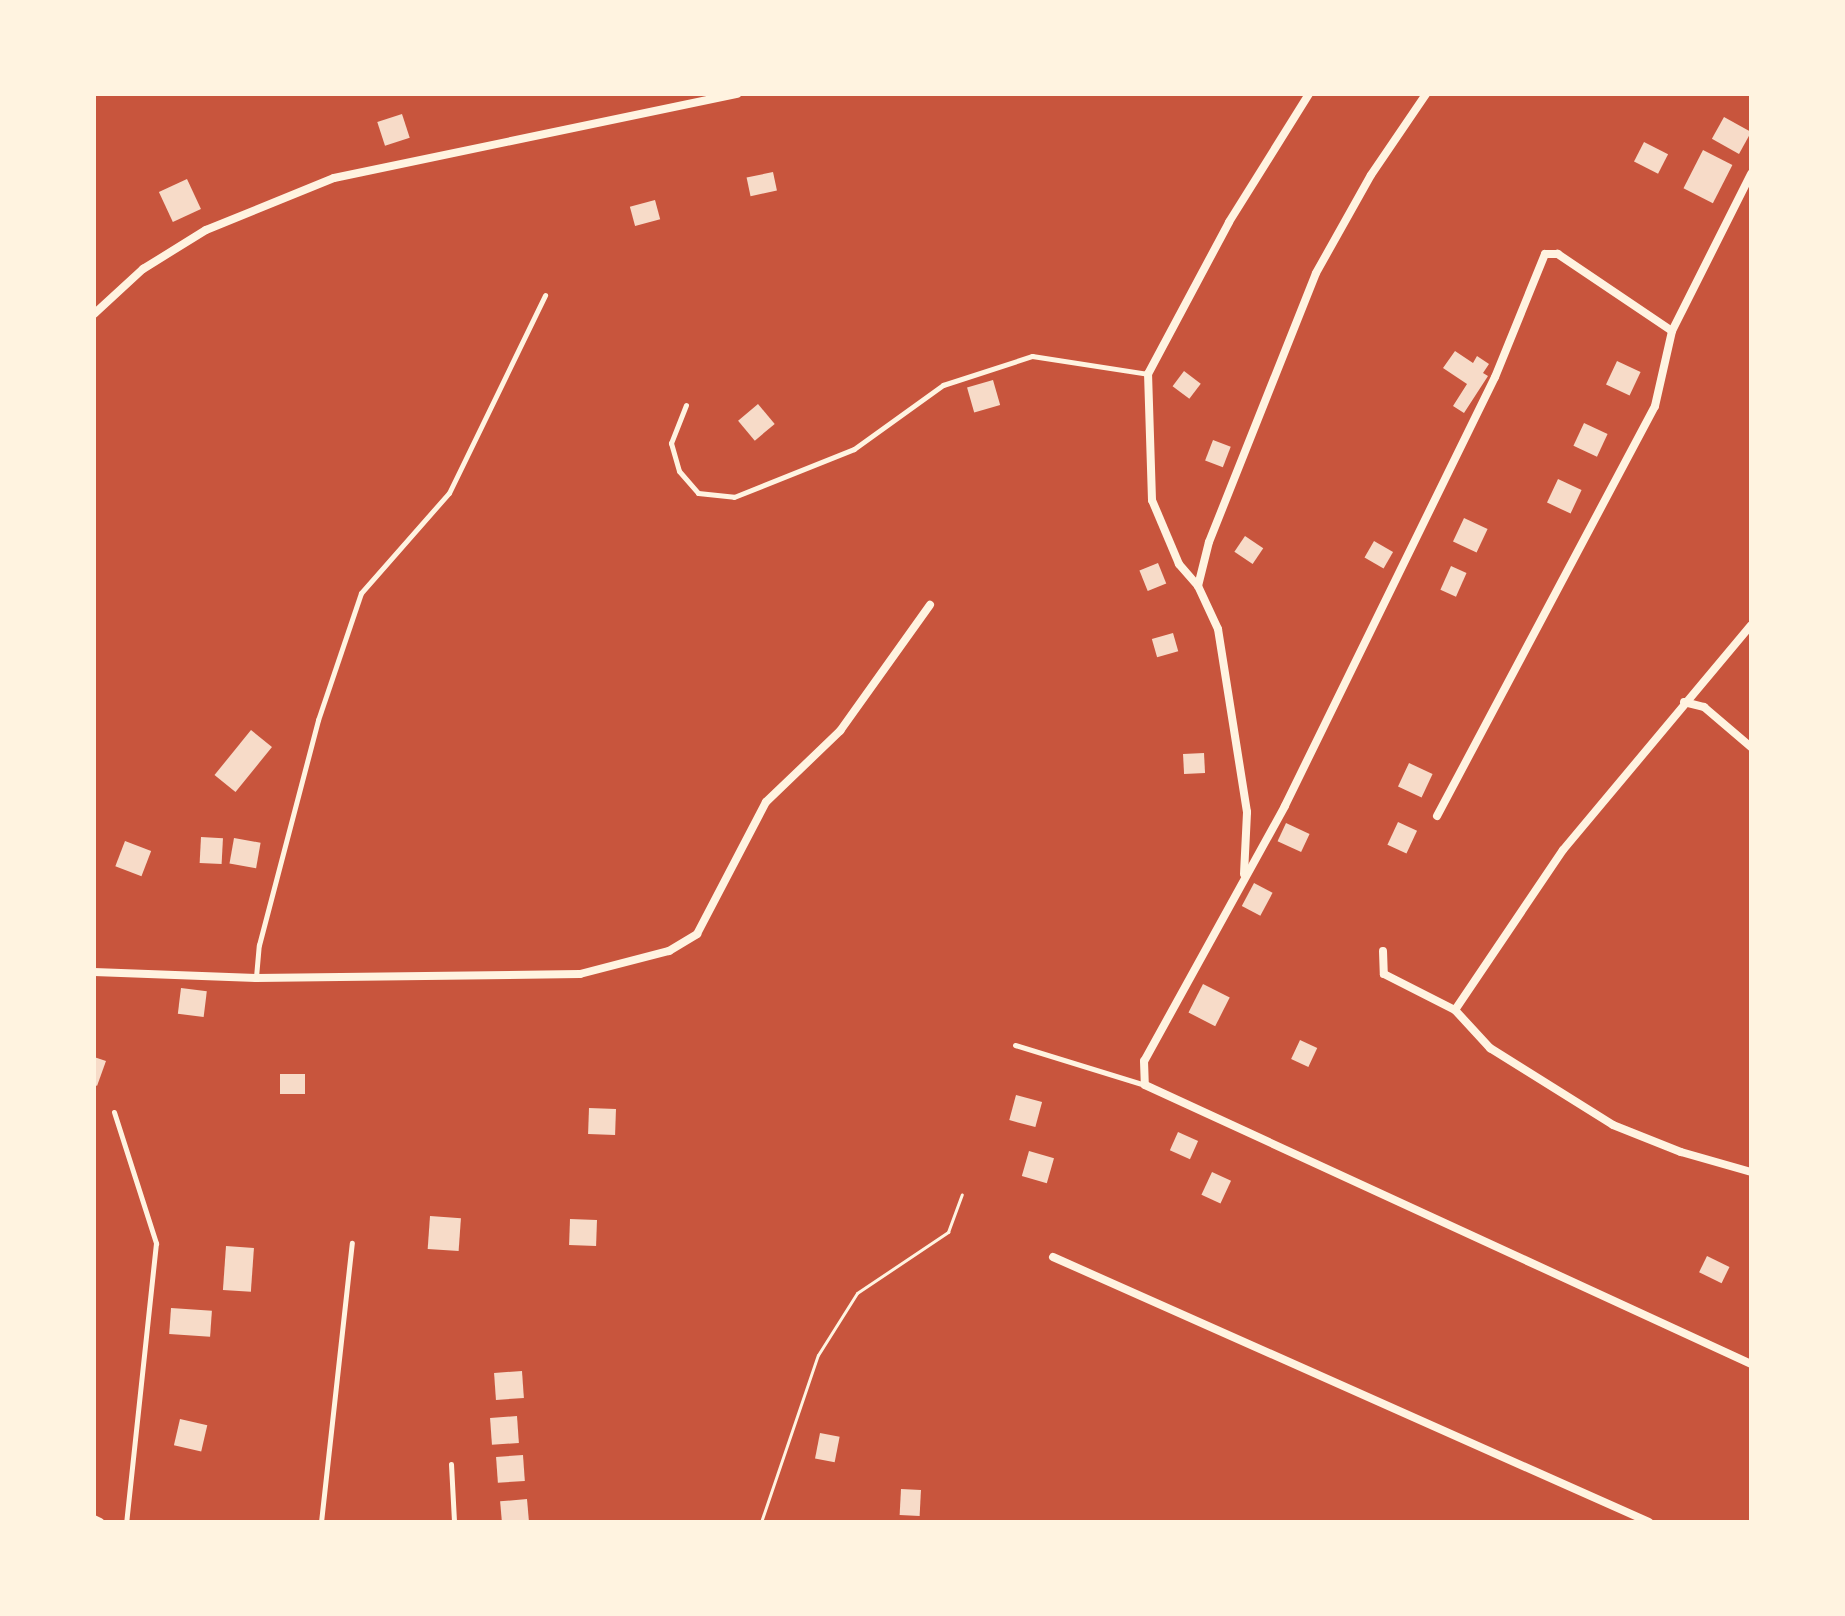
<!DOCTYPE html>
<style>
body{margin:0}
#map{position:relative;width:1845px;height:1616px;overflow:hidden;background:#c8553d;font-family:Overpass,sans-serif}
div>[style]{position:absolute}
.building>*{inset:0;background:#f7dbc8;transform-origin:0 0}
.path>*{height:3px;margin:-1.5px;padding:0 1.5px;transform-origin:1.5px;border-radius:1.5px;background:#fff3e0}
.service>*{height:5px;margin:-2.5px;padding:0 2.5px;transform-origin:2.5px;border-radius:2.5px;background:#fff3e0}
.minor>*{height:8px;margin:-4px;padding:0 4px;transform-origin:4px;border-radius:4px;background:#fff3e0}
span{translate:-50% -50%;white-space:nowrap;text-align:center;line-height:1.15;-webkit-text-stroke:6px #fff3e0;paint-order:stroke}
.frame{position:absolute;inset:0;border:96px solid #fff3e0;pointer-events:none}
</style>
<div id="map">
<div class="building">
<div style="left:402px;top:114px;width:25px;height:26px;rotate:72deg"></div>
<div style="left:1724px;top:117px;width:31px;height:25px;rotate:29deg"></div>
<div style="left:1644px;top:142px;width:27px;height:22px;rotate:27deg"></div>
<div style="left:1703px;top:150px;width:33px;height:43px;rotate:27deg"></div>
<div style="left:773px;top:172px;width:19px;height:27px;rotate:78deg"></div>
<div style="left:187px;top:179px;width:33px;height:31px;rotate:65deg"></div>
<div style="left:655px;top:200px;width:20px;height:26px;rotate:75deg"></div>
<div style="clip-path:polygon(1455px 351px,1473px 363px,1477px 356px,1489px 364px,1483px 373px,1488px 376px,1464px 413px,1453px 406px,1467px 384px,1443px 368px)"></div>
<div style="left:1617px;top:361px;width:26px;height:26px;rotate:25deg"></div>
<div style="left:1184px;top:371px;width:21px;height:19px;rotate:37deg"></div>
<div style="left:993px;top:380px;width:26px;height:27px;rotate:74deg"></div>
<div style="left:758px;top:404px;width:26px;height:26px;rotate:50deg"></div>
<div style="left:1584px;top:423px;width:26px;height:25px;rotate:25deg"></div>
<div style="left:1213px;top:440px;width:19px;height:22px;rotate:21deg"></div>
<div style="left:1558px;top:479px;width:26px;height:26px;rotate:25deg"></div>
<div style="left:1464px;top:518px;width:26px;height:26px;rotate:25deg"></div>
<div style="left:1245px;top:536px;width:22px;height:19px;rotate:34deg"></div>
<div style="left:1374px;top:541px;width:22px;height:19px;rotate:30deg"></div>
<div style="left:1158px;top:563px;width:22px;height:20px;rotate:68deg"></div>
<div style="left:1451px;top:566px;width:17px;height:26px;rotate:24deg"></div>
<div style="left:1173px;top:633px;width:19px;height:22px;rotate:74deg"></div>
<div style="left:251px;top:730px;width:27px;height:58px;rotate:39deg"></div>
<div style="left:1204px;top:753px;width:20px;height:21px;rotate:87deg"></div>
<div style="left:1409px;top:763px;width:26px;height:26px;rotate:25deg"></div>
<div style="left:1398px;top:822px;width:21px;height:25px;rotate:25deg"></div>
<div style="left:1286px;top:823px;width:26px;height:20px;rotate:25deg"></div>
<div style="left:201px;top:837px;width:22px;height:26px;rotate:3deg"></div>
<div style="left:234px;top:838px;width:27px;height:26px;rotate:10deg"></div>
<div style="left:125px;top:841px;width:28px;height:27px;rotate:21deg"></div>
<div style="left:1254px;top:883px;width:21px;height:26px;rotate:28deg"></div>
<div style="left:1203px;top:984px;width:30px;height:32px;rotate:27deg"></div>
<div style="left:181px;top:988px;width:26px;height:26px;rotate:7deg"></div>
<div style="left:1300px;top:1040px;width:19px;height:21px;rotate:25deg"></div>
<div style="clip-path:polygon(94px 1057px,106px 1061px,97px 1086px,94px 1084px)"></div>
<div style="left:280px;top:1074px;width:25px;height:20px"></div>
<div style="left:1016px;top:1095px;width:27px;height:26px;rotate:15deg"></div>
<div style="left:589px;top:1108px;width:27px;height:26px;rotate:2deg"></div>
<div style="left:1178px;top:1132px;width:22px;height:20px;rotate:24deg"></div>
<div style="left:1029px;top:1151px;width:26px;height:26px;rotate:16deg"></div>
<div style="left:1212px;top:1172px;width:21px;height:25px;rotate:25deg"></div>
<div style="left:430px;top:1216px;width:31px;height:33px;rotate:4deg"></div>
<div style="left:570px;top:1219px;width:27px;height:26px;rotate:2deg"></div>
<div style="left:226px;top:1246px;width:28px;height:44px;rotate:4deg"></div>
<div style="left:1707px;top:1256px;width:25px;height:18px;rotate:26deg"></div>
<div style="left:171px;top:1308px;width:41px;height:26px;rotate:4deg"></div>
<div style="left:522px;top:1371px;width:27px;height:28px;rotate:86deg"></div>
<div style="left:517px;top:1416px;width:27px;height:27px;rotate:86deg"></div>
<div style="left:180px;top:1419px;width:28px;height:27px;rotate:13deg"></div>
<div style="left:820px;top:1433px;width:20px;height:26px;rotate:11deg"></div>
<div style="left:523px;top:1455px;width:26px;height:27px;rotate:86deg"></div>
<div style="left:901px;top:1489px;width:20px;height:26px;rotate:3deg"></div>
<div style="left:527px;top:1499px;width:23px;height:27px;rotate:85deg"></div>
</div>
<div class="path">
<div style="left:761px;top:1522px;width:176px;rotate:-71.2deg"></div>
<div style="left:818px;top:1355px;width:73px;rotate:-57.8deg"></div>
<div style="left:857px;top:1293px;width:110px;rotate:-33.8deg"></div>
<div style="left:948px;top:1232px;width:40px;rotate:-69.8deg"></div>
</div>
<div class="service">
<div style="left:686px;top:405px;width:41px;rotate:111.5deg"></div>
<div style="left:671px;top:443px;width:29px;rotate:74deg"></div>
<div style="left:679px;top:471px;width:29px;rotate:49deg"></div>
<div style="left:698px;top:493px;width:36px;rotate:6deg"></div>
<div style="left:734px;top:497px;width:129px;rotate:-21.8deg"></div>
<div style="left:854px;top:449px;width:110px;rotate:-35.7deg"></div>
<div style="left:943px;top:385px;width:94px;rotate:-18deg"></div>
<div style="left:1032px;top:356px;width:117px;rotate:8.8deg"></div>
<div style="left:256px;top:977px;width:32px;rotate:-85deg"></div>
<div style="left:259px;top:945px;width:233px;rotate:-75.3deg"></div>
<div style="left:318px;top:720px;width:134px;rotate:-71.3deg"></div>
<div style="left:361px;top:593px;width:133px;rotate:-48.7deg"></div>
<div style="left:449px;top:493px;width:220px;rotate:-64.1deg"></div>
<div style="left:1015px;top:1045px;width:136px;rotate:17.1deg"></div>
<div style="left:114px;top:1112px;width:138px;rotate:72.2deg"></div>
<div style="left:156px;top:1243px;width:281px;rotate:96.1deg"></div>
<div style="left:451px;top:1464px;width:58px;rotate:87deg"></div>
<div style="left:321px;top:1522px;width:281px;rotate:-83.7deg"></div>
</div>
<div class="minor">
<div style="left:94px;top:314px;width:67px;rotate:-42.6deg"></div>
<div style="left:143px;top:269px;width:74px;rotate:-31.8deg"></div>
<div style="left:206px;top:230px;width:138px;rotate:-22.1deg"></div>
<div style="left:334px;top:178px;width:412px;rotate:-11.8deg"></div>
<div style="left:1672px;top:331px;width:138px;rotate:-146deg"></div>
<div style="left:1558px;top:254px;width:13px;rotate:180deg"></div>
<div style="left:1545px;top:254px;width:133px;rotate:112.1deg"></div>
<div style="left:1495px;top:377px;width:478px;rotate:116.1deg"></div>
<div style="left:1285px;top:806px;width:291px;rotate:118.9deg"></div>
<div style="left:1144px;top:1061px;width:24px;rotate:88deg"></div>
<div style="left:1145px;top:1085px;width:667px;rotate:24.72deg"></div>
<div style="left:1198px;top:586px;width:45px;rotate:-76deg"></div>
<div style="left:1209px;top:542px;width:289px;rotate:-68.3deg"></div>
<div style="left:1316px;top:273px;width:112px;rotate:-60.7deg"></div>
<div style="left:1371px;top:175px;width:98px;rotate:-55.8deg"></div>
<div style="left:1684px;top:702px;width:21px;rotate:14deg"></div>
<div style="left:1704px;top:707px;width:62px;rotate:40.4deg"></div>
<div style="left:1437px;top:816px;width:464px;rotate:-62deg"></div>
<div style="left:1655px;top:406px;width:77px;rotate:-77.2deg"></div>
<div style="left:1672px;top:331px;width:176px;rotate:-63.3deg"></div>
<div style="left:1244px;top:874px;width:62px;rotate:-87.2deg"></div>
<div style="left:1247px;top:812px;width:185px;rotate:-99deg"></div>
<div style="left:1218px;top:629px;width:47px;rotate:-114.9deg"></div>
<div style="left:1198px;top:586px;width:29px;rotate:-131deg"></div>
<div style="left:1179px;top:564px;width:69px;rotate:-112.9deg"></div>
<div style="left:1152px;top:500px;width:126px;rotate:-91.8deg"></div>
<div style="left:1148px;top:374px;width:172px;rotate:-61.9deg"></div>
<div style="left:1229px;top:222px;width:151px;rotate:-58deg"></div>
<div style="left:1383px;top:951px;width:23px;rotate:88deg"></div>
<div style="left:1384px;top:974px;width:80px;rotate:26.9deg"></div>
<div style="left:1455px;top:1010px;width:52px;rotate:47.4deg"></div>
<div style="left:1490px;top:1048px;width:145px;rotate:32deg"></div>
<div style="left:1613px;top:1125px;width:73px;rotate:21.7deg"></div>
<div style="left:1681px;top:1152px;width:73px;rotate:15.9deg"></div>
<div style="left:94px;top:972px;width:162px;rotate:2.1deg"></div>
<div style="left:256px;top:978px;width:324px;rotate:-0.7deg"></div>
<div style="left:580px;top:974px;width:92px;rotate:-14.5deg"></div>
<div style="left:669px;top:951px;width:33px;rotate:-31deg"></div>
<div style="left:697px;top:934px;width:149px;rotate:-62.4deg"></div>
<div style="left:766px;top:802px;width:103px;rotate:-43.8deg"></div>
<div style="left:840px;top:731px;width:155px;rotate:-54.5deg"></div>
<div style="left:1455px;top:1010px;width:193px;rotate:-56deg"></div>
<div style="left:1563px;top:850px;width:293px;rotate:-50.1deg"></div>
<div style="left:1053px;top:1257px;width:652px;rotate:23.97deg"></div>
<div style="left:94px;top:1519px;width:7px;rotate:27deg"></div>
</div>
<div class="frame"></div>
</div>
